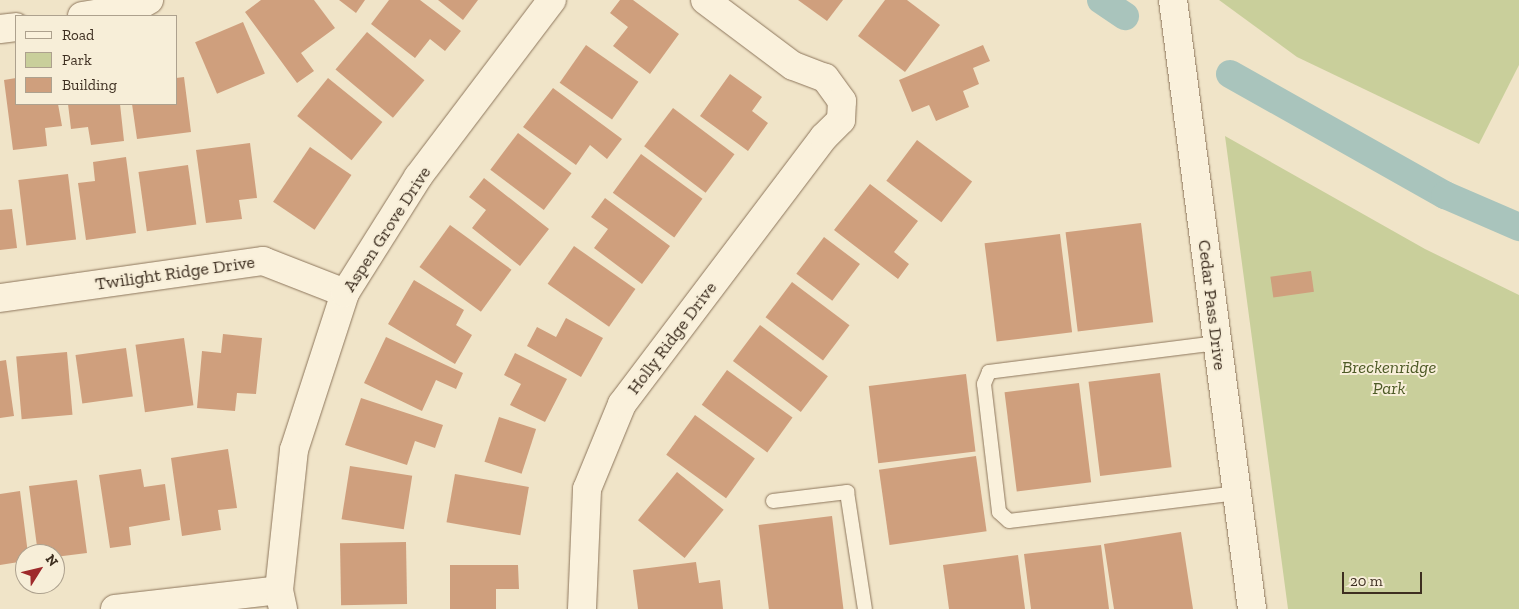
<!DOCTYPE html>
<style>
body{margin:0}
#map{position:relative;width:1519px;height:609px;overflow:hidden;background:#f0e4c8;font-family:"Zilla Slab",serif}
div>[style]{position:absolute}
.green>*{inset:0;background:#c9cf9b}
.canal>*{height:28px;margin:-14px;padding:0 14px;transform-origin:14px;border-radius:14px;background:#a9c4bc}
.building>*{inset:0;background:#cf9f7d;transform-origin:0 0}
.roads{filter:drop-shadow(0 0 1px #8d765c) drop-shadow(0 0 1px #8d765c)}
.lane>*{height:14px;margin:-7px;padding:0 7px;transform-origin:7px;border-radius:7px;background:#faf1dc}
.street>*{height:28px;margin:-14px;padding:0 14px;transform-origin:14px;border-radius:14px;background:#faf1dc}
.secondary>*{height:28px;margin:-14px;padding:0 14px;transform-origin:14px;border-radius:14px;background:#faf1dc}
span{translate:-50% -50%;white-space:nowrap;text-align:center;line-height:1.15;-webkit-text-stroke:4px #f7eed8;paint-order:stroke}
.street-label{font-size:18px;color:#3d2e20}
.park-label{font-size:18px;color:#4d5a26;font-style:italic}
.legend{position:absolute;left:15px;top:15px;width:162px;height:90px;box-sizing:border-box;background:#f7eed8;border:1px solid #ada18e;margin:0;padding:6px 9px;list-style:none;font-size:15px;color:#3d2e20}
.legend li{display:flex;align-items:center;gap:10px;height:25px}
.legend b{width:25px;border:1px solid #ada18e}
.north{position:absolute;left:15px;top:544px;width:50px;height:50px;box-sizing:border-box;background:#f7eed8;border:1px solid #ada18e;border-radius:50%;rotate:54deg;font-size:14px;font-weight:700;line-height:20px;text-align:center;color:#3d2e20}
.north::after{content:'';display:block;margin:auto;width:18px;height:22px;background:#9e2a2b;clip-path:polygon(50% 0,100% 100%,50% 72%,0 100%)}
.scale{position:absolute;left:1342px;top:572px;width:80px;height:22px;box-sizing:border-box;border:2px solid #3d2e20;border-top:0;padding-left:6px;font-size:15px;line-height:18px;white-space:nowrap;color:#3d2e20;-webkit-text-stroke:4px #f7eed8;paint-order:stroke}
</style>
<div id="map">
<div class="green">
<div style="clip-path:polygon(1219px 0,1519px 0,1519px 65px,1479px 144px,1297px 57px)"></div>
<div style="clip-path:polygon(1225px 136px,1425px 249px,1519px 295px,1519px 609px,1288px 609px)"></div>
</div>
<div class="canal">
<div style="left:1101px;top:0;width:29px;rotate:34deg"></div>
<div style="left:1230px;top:74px;width:247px;rotate:29.4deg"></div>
<div style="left:1445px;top:195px;width:81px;rotate:23.4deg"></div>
</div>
<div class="building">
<div style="clip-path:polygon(261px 0,314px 0,335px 28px,301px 53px,314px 71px,297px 83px,245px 12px)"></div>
<div style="clip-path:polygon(339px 0,365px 0,356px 13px)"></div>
<div style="clip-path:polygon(389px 0,420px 0,461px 31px,445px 51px,430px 39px,415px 58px,371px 24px)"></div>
<div style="clip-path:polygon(438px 0,478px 0,463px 20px)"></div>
<div style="clip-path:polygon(620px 0,633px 0,679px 34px,650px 74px,613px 46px,628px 27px,610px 13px)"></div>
<div style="clip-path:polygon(798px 0,843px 0,827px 21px)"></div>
<div style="clip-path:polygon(885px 0,907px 0,940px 25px,905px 72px,858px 36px)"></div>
<div style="left:243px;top:22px;width:56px;height:52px;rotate:67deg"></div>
<div style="left:367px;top:32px;width:75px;height:49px;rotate:40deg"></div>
<div style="left:586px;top:45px;width:64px;height:46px;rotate:35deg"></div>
<div style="clip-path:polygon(983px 45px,990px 61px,973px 68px,979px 84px,963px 91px,969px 107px,936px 121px,929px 105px,912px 112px,899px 80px)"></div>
<div style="clip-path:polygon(730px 74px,762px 97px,752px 111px,768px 123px,748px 151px,700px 116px)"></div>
<div style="clip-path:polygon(184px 77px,191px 132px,137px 139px,132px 104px,176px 104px,176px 78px)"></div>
<div style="clip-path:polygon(16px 78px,16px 104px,58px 104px,62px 126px,45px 128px,47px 146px,13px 150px,4px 80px)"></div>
<div style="left:328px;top:78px;width:70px;height:49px;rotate:39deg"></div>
<div style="clip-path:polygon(553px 88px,622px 139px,607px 159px,590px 145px,576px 165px,523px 127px)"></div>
<div style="clip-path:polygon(68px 104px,120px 104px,124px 141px,91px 145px,88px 127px,71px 129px)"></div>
<div style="left:673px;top:108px;width:77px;height:48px;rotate:37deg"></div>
<div style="left:518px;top:133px;width:67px;height:46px;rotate:37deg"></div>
<div style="left:917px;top:140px;width:69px;height:51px;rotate:37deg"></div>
<div style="clip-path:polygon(250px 143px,257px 198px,239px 200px,242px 219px,206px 223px,196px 150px)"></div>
<div style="left:310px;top:147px;width:50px;height:66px;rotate:34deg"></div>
<div style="left:641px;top:154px;width:76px;height:48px;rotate:36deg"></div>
<div style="clip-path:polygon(126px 157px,136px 233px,86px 240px,78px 183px,95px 181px,93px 162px)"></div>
<div style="left:188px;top:165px;width:60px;height:50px;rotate:82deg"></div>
<div style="left:68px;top:174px;width:66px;height:50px;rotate:83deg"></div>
<div style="clip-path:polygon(484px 178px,549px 229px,520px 266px,472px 228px,486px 210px,469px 197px)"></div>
<div style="clip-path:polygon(870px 184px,918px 221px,894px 252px,909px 264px,898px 279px,834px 230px)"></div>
<div style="clip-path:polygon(605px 198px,670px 246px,642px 284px,594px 248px,608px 229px,591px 217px)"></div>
<div style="clip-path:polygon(12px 209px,17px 248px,0 250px,0 210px)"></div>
<div style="left:1141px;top:223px;width:100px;height:76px;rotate:83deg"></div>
<div style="left:450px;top:225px;width:76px;height:52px;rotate:36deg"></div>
<div style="left:1060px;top:234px;width:99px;height:76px;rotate:83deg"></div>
<div style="left:824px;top:237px;width:45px;height:46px;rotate:37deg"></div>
<div style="left:574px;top:246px;width:75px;height:46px;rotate:35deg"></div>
<div style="left:1311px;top:271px;width:21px;height:41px;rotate:82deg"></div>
<div style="clip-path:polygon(414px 280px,464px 310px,456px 325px,472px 335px,455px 364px,388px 324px)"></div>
<div style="left:792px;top:282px;width:72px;height:44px;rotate:37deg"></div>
<div style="clip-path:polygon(566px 318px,603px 338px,581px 377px,527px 346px,537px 327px,556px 337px)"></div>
<div style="left:760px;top:325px;width:85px;height:45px;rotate:37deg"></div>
<div style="clip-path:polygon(223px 334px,262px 338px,256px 394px,237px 393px,235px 411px,197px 408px,202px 351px,221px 353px)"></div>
<div style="clip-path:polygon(386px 337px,463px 373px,456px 389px,436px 380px,422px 411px,364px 383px)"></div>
<div style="left:184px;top:338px;width:68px;height:49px;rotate:82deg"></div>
<div style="left:126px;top:348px;width:49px;height:51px;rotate:82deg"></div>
<div style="left:67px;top:352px;width:63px;height:51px;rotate:85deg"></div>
<div style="clip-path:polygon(515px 353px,567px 379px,545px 422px,510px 405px,521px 384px,504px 375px)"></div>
<div style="clip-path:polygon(6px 360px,14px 416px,0 418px,0 361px)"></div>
<div style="left:727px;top:370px;width:81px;height:43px;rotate:36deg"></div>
<div style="left:1160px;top:373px;width:95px;height:72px;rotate:83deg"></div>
<div style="left:966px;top:374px;width:78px;height:98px;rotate:83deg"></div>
<div style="left:1079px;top:383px;width:100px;height:75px;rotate:83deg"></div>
<div style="clip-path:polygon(361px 398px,443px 425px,435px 448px,415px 441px,407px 465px,345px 445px)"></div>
<div style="left:695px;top:415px;width:74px;height:49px;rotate:36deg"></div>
<div style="left:499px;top:417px;width:39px;height:47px;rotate:18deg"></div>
<div style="clip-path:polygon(228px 449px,237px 508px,218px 510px,221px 530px,182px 536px,171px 458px)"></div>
<div style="left:976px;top:456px;width:76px;height:98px;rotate:82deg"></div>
<div style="left:350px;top:466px;width:63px;height:54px;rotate:9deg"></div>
<div style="clip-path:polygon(141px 469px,144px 487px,165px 484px,170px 520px,129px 527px,131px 545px,110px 548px,99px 475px)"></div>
<div style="left:677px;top:472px;width:60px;height:62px;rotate:39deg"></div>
<div style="left:455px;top:474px;width:75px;height:49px;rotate:10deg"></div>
<div style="clip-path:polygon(77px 480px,87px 553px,55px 557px,55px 554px,38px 554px,29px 486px)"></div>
<div style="clip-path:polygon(20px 491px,28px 554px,25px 554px,25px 561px,0 565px,0 494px)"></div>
<div style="left:832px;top:516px;width:94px;height:74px;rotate:83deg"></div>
<div style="clip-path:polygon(1181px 532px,1193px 609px,1114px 609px,1104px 544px)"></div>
<div style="left:406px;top:542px;width:62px;height:66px;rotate:89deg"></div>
<div style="clip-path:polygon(1101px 545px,1109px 609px,1031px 609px,1024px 554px)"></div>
<div style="clip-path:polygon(1018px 555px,1025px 609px,949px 609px,943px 565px)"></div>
<div style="clip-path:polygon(696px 562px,699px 583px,720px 580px,723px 609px,638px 609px,633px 570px)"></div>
<div style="clip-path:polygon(450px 565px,518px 565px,519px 589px,496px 589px,496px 609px,450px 609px)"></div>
</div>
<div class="roads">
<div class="lane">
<div style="left:1217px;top:343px;width:230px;rotate:172.8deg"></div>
<div style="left:989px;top:372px;width:13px;rotate:113deg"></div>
<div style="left:984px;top:384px;width:129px;rotate:83.3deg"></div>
<div style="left:999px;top:512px;width:13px;rotate:42deg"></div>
<div style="left:1009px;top:521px;width:230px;rotate:-7deg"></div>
<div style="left:773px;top:501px;width:75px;rotate:-6.9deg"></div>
<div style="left:847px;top:492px;width:118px;rotate:81.3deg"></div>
</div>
<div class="street">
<div style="left:82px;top:16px;width:56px;rotate:-9.3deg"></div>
<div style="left:137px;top:7px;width:14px;rotate:-30deg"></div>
<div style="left:0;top:29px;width:16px;rotate:-7deg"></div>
<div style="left:0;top:298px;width:266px;rotate:-8deg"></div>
<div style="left:263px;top:261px;width:88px;rotate:21.3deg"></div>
<div style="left:115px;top:609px;width:165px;rotate:-6.6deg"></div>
<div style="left:283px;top:609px;width:19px;rotate:-102deg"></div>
<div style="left:279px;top:590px;width:141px;rotate:-83.9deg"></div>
<div style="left:294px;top:450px;width:165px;rotate:-72deg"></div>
<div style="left:345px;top:293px;width:137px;rotate:-57.8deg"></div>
<div style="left:418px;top:177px;width:222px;rotate:-52.9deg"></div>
<div style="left:582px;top:609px;width:120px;rotate:-87.6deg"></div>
<div style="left:587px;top:489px;width:92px;rotate:-67.6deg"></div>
<div style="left:622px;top:404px;width:335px;rotate:-52.9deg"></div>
<div style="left:824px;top:137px;width:24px;rotate:-45deg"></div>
<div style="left:841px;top:120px;width:19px;rotate:-87deg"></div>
<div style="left:842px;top:101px;width:29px;rotate:-126deg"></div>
<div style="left:825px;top:78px;width:34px;rotate:-159deg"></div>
<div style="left:793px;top:66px;width:110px;rotate:-143.1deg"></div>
</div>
<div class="secondary">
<div style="left:1173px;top:0;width:614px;rotate:82.61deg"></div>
</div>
</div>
<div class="street-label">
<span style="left:387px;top:229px;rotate:-57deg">Aspen Grove Drive</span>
<span style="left:175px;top:273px;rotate:-8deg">Twilight Ridge Drive</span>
<span style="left:1212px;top:305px;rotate:83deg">Cedar Pass Drive</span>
<span style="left:672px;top:338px;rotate:-53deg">Holly Ridge Drive</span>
</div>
<div class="park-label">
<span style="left:1389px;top:378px">Breckenridge<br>Park</span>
</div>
<ul class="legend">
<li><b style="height:6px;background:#faf1dc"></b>Road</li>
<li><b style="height:14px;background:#c9cf9b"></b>Park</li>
<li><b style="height:14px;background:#cf9f7d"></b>Building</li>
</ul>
<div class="north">N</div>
<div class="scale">20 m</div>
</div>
